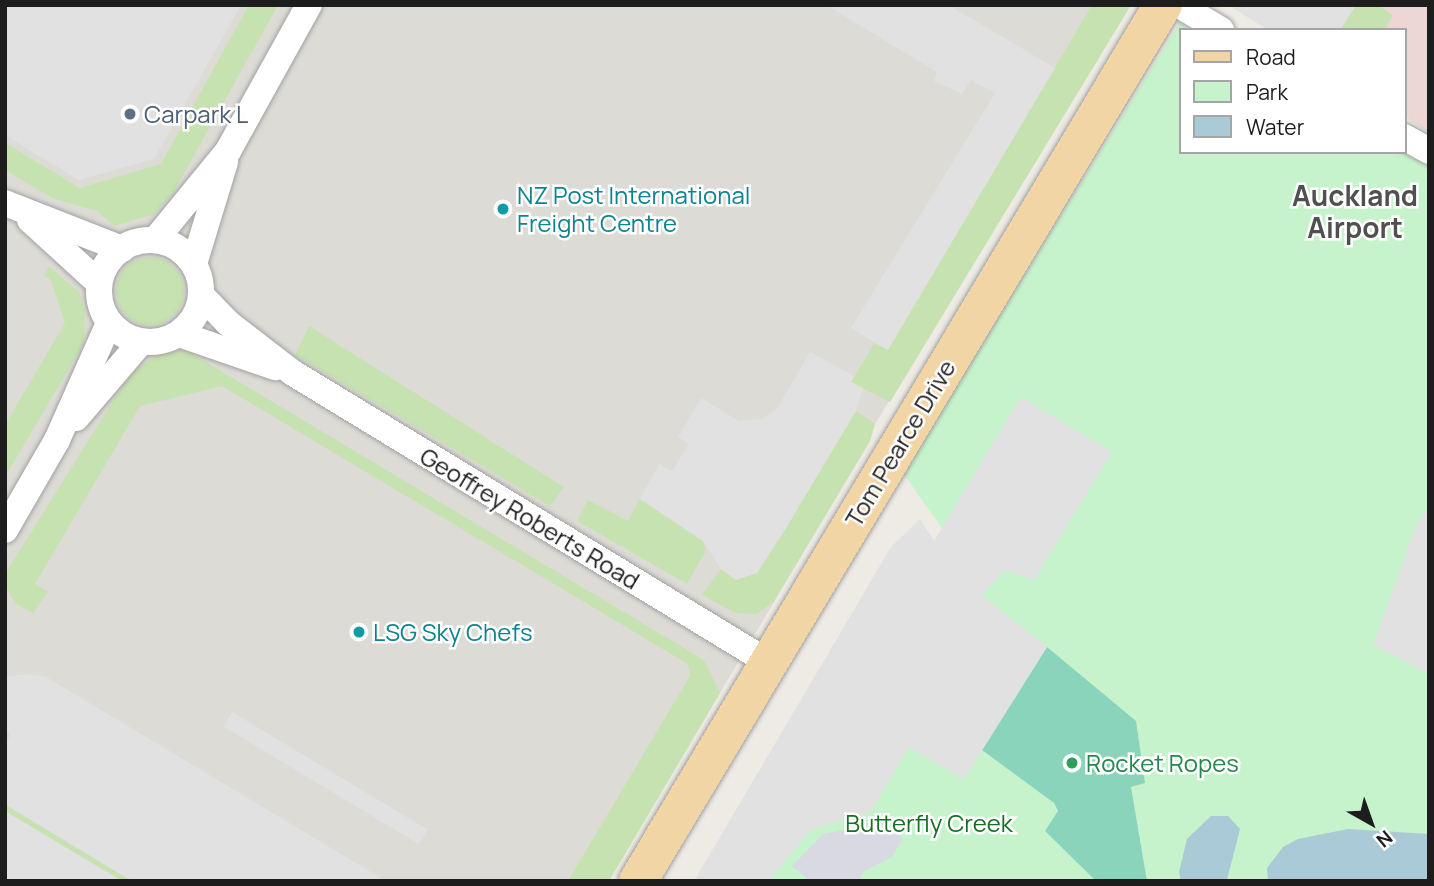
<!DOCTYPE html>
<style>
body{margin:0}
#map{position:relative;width:1434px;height:886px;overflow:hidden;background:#edebe4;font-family:Manrope,sans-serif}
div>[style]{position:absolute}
.commercial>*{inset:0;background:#ecd7d5}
.airport>*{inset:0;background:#dcdbd6}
.grass>*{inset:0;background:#c6e2b0;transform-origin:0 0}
.round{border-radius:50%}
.park>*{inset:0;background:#c6f3cc}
.pitch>*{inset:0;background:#8bd4bc}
.parking>*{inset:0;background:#e1e1e1;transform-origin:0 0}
.plaza>*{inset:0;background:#d9d9e3}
.water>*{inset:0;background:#a9cad6}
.roads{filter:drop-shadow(0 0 2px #a1a1a1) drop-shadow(0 0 2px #a1a1a1)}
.minor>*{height:26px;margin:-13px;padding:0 13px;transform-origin:13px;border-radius:13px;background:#fff}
.minor>.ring{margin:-13px;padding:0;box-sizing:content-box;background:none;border:26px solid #fff;border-radius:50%}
.primary>*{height:38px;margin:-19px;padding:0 19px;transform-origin:19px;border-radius:19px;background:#f1d5a5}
.dots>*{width:19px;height:19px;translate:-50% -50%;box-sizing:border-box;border:4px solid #fff;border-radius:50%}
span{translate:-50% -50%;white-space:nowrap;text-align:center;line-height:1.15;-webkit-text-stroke:5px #fff;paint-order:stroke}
.service-label{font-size:24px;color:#4e5e75}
.left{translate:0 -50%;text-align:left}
.culture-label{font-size:24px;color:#0d838f}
.street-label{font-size:24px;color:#1d1d1d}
.leisure-label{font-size:24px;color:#27864d}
.park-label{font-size:24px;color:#176f24}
.quarter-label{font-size:28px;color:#505050;font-weight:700}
.frame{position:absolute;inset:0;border:7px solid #1d1d1d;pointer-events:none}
.legend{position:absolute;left:1179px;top:28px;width:228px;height:126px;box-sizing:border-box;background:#fff;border:2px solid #a5a5a5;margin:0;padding:9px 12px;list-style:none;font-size:21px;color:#1d1d1d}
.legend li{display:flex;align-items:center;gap:14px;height:35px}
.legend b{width:35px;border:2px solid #a5a5a5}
.north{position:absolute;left:1336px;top:788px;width:70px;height:70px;-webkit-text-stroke:5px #fff;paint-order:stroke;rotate:140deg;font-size:19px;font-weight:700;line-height:28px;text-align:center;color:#1d1d1d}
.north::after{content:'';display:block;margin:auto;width:24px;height:32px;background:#1d1d1d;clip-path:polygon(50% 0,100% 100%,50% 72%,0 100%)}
</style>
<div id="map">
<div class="commercial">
<div style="clip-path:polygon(1232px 5px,1429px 5px,1429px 133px,1404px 116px,1404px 30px,1270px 30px)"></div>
</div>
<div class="airport">
<div style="clip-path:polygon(5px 5px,1131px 5px,875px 424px,870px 441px,608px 881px,5px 881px)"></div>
</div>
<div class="grass">
<div style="clip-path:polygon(249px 5px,278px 5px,173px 193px,154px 214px,114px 226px,97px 211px,52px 198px,5px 170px,5px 143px,80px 188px,161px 164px)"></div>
<div style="clip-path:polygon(1092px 5px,1131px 5px,890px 402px,851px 382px,874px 344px,888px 349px)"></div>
<div style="clip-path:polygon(1356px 5px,1378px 5px,1393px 15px,1385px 30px,1340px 30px)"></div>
<div class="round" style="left:116px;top:257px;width:68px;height:68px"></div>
<div style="clip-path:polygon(49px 266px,79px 292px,85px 313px,84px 343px,5px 477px,5px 425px,65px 323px,51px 280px,44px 275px)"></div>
<div style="clip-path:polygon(309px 326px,564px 487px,550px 506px,295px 355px)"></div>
<div style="clip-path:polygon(184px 349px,704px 660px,720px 693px,609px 881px,568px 881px,690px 676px,688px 664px,222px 386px,140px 406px,35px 584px,48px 592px,33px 613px,16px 604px,5px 586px,5px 574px,130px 374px,158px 354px)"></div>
<div style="clip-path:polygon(856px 411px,875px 424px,870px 441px,774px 601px,757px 614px,736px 613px,702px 595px,721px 569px,736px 580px,757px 572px)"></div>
<div style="clip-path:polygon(640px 499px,703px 541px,706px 550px,687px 584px,577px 521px,588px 500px,628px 521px)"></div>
<div style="left:5px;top:805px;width:147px;height:5px;rotate:31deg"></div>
</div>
<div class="park">
<div style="clip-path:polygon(1180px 22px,1193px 30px,1180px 30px,1180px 152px,1404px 152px,1404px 148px,1429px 162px,1429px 505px,1415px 529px,1374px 645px,1429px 674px,1429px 881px,1147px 881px,1131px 787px,1136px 721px,982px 596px,1021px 397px,942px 528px,903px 473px)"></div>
<div style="clip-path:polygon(909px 747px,964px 779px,982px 750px,1041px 790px,1054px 804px,1096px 881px,769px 881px,811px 829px,870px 812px)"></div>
</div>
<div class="pitch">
<div style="clip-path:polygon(1047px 647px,1136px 721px,1145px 783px,1131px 787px,1147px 881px,1096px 881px,1045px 831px,1058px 811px,1054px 803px,982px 750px)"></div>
</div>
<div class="parking">
<div style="clip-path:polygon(5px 5px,241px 5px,154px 159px,79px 180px,5px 135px)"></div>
<div style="clip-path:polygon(826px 5px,948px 5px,1055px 68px,888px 350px,851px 328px,995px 93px,971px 80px,962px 94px,934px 81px,937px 72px)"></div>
<div style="clip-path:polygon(1235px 5px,1356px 5px,1340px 30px,1268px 30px,1233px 8px)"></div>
<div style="clip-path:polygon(810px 352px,854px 376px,851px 382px,863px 388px,856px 411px,785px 530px,757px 573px,736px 580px,721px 569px,703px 541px,640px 499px,659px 464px,672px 471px,689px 444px,678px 437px,701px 398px,739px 421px,762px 419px,777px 409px)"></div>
<div style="clip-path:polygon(1021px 397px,1112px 452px,1034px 580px,1004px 570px,982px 596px,1047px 647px,964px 779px,909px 747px,870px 812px,811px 829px,769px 881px,694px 881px,891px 547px,920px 519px,934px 541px)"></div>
<div style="clip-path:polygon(1429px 505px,1429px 674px,1373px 645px,1415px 529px)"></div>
<div style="clip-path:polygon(25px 674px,46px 677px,386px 881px,132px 881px,5px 804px,5px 744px,11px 734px,5px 730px,5px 677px)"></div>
<div style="left:232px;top:712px;width:228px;height:17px;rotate:31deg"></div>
<div style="clip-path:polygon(5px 811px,122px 881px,5px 881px)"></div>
</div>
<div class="plaza">
<div style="clip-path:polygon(874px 816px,903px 838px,892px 857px,863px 872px,860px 881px,810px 881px,792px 866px,823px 834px,866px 826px)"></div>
</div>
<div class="water">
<div style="clip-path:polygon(1211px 816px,1228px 816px,1240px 829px,1227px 880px,1181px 881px,1179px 872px,1187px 839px)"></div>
<div style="clip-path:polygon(1348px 829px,1429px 834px,1429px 881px,1268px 881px,1267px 868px,1283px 847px,1298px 839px)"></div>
</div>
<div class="roads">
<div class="minor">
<div style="left:1179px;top:5px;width:49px;rotate:30.8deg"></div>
<div style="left:1404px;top:137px;width:29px;rotate:29deg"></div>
<div style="left:5px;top:203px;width:126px;rotate:21.5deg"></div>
<div style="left:30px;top:220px;width:93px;rotate:42.4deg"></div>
<div style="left:156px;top:239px;width:114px;rotate:-50.7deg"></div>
<div style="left:228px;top:151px;width:167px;rotate:-61deg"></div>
<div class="ring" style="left:99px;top:240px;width:76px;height:76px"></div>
<div style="left:194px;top:264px;width:107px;rotate:-73.1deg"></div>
<div style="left:202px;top:296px;width:37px;rotate:46deg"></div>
<div style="left:228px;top:323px;width:82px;rotate:37.6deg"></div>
<div style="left:293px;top:373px;width:556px;rotate:31.32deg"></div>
<div style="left:179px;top:334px;width:102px;rotate:19deg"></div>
<div style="left:76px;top:418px;width:100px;rotate:-49.5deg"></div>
<div style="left:5px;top:530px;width:104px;rotate:-60deg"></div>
<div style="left:57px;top:440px;width:128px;rotate:-66deg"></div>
</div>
<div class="primary">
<div style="left:638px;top:881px;width:1021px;rotate:-59.07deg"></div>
</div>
</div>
<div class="dots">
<div style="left:130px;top:114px;background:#5c6f8a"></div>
<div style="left:503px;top:209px;background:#0f9aa8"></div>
<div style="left:359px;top:632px;background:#0f9aa8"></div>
<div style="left:1072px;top:763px;background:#2e9e5b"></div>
</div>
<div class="service-label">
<span class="left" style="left:144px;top:114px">Carpark L</span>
</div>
<div class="culture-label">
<span class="left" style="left:517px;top:209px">NZ Post International<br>Freight Centre</span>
<span class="left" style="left:373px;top:632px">LSG Sky Chefs</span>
</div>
<div class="street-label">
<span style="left:900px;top:443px;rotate:-59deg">Tom Pearce Drive</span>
<span style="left:530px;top:518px;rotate:31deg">Geoffrey Roberts Road</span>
</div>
<div class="leisure-label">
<span class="left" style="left:1086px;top:763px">Rocket Ropes</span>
</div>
<div class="park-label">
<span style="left:929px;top:823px">Butterfly Creek</span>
</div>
<div class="quarter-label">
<span style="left:1355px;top:211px">Auckland<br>Airport</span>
</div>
<div class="frame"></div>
<ul class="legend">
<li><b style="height:9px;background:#f1d5a5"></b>Road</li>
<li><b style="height:19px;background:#c6f3cc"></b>Park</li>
<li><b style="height:19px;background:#a9cad6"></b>Water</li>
</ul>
<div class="north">N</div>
</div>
